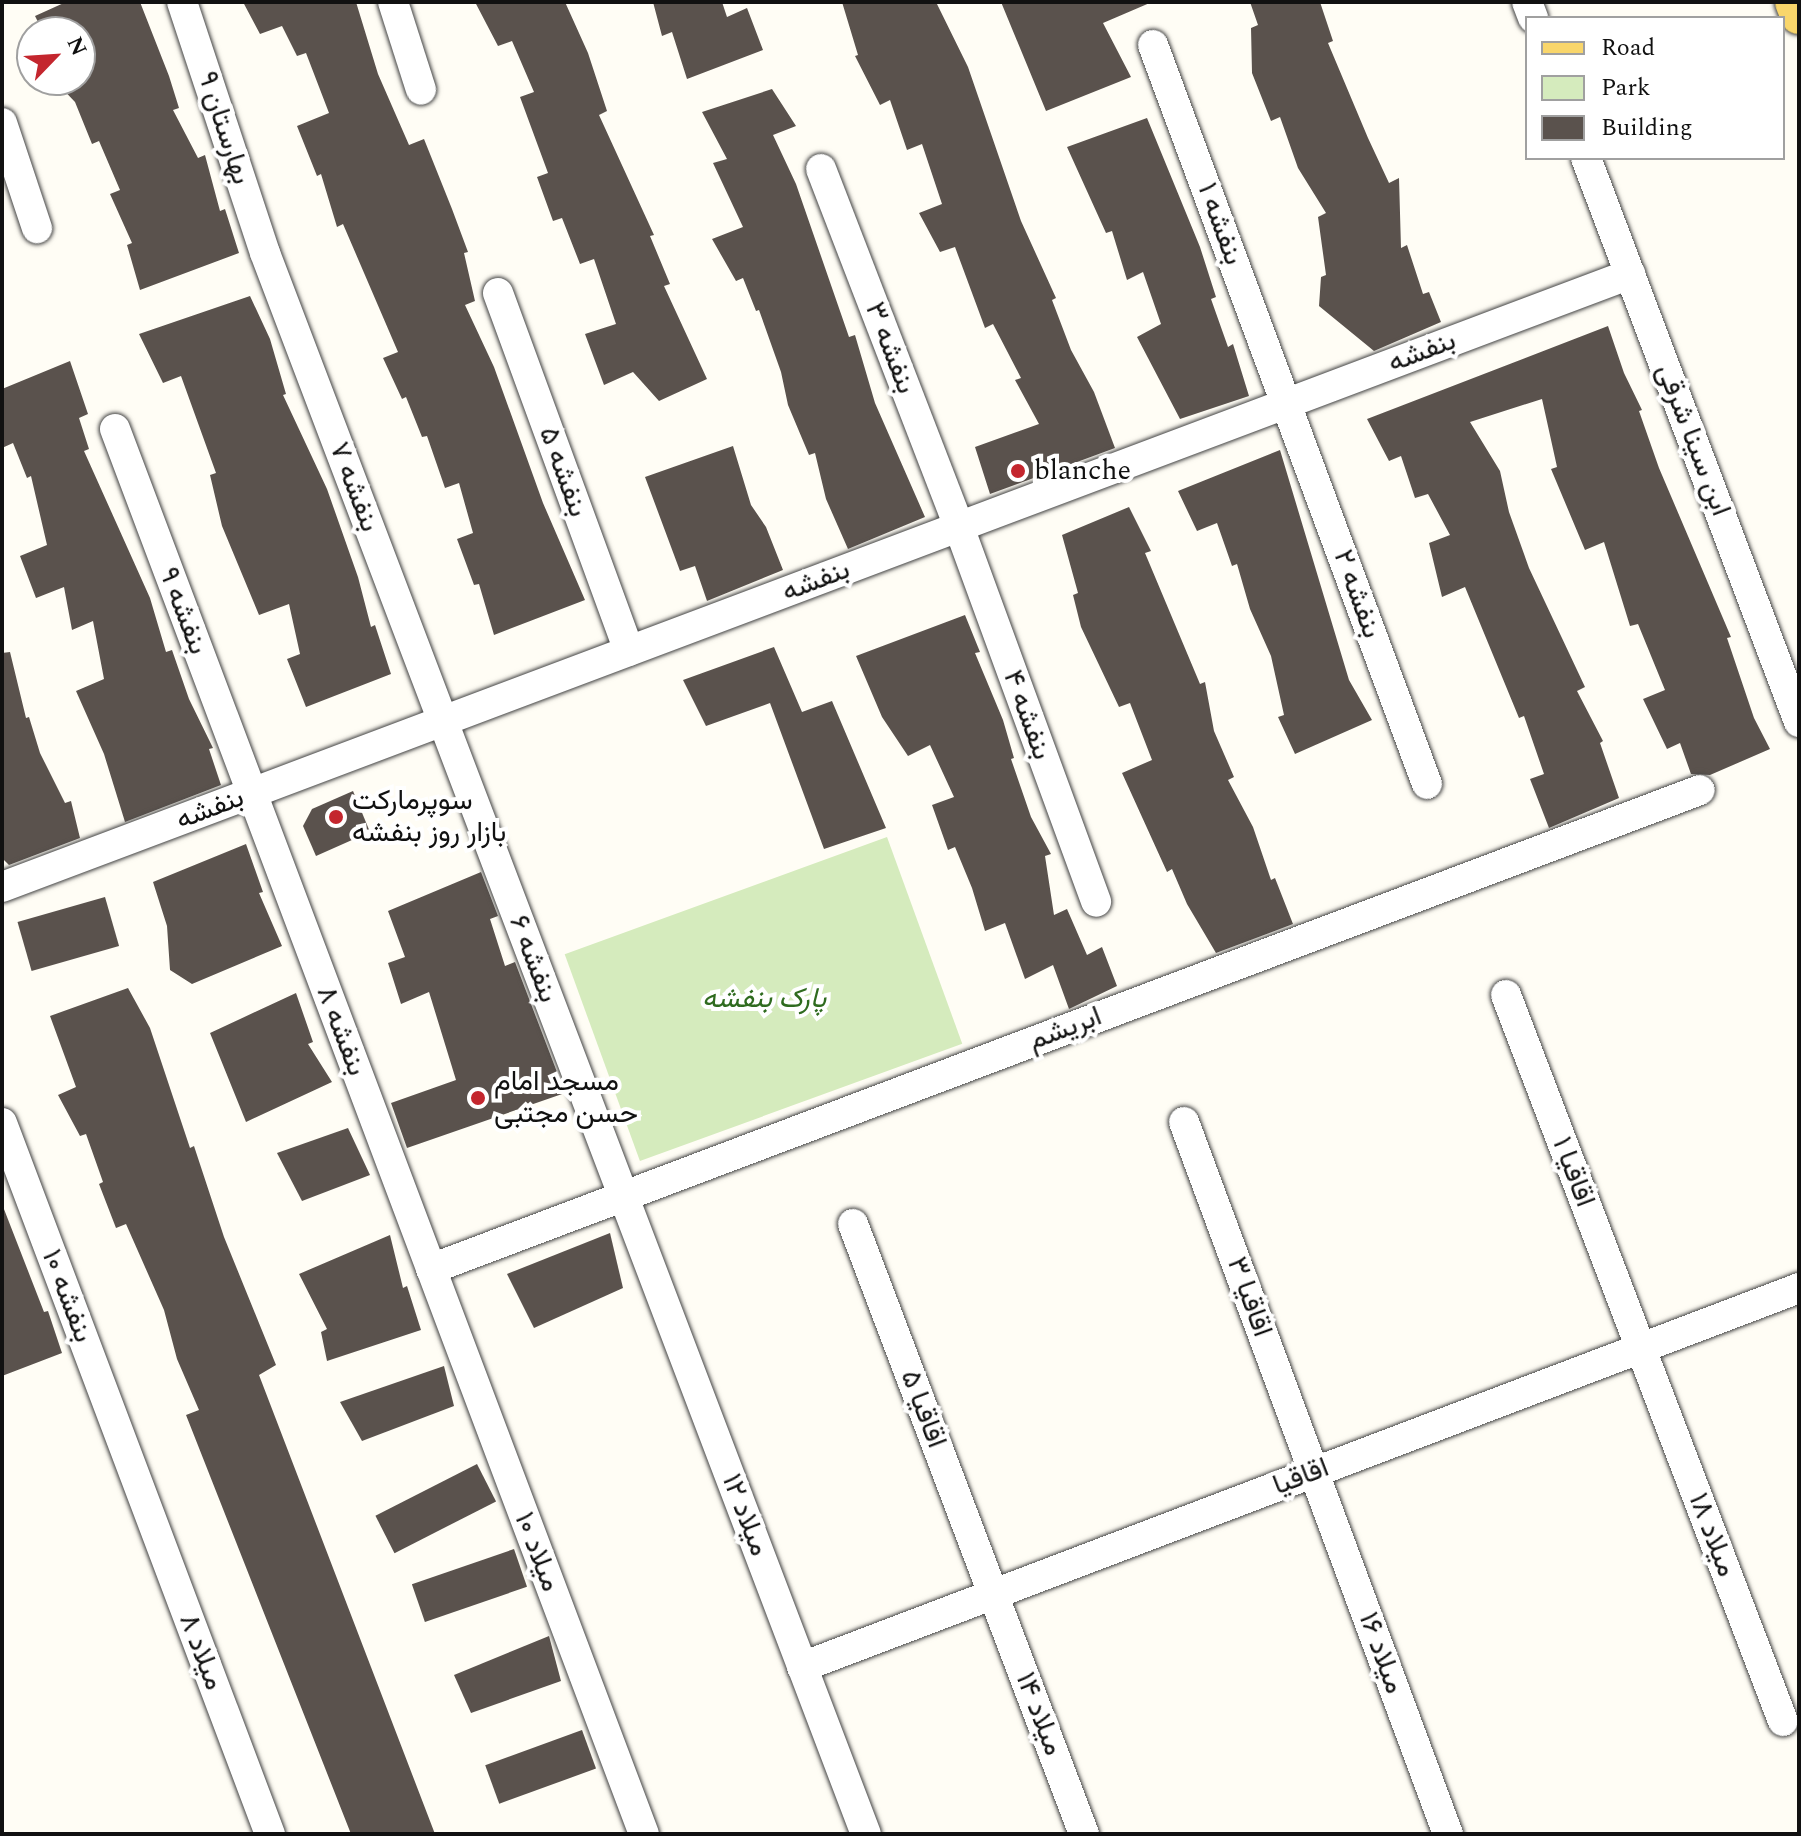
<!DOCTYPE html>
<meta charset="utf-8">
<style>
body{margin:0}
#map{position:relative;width:1801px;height:1836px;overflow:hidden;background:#fffdf5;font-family:Spectral,Vazirmatn,serif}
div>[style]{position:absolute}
.green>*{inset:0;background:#d5ebbd;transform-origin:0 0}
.building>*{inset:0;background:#5a524d;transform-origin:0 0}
.roads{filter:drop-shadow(0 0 2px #444) drop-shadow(0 0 2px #444)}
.minor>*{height:30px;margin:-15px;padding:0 15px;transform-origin:15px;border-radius:15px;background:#fff}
.major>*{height:38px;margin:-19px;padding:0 19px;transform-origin:19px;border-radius:19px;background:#f9d66b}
.dots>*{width:22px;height:22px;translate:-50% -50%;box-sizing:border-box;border:4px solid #fff;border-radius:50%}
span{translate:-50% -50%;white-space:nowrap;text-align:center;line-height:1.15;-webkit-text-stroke:8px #fff;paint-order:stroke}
.street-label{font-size:28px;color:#111}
.poi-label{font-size:28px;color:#111}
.left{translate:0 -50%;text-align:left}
.park-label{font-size:28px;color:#2f6b1f;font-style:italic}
.frame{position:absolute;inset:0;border:4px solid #111;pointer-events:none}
.legend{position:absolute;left:1525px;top:16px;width:260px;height:144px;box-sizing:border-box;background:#fff;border:2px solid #a0a0a0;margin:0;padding:10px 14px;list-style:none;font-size:24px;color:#111}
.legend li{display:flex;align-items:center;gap:16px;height:40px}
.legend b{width:40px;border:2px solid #a0a0a0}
.north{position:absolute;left:16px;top:16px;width:80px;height:80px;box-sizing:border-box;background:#fff;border:2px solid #a0a0a0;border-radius:50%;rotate:65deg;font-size:22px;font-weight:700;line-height:32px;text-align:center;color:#111}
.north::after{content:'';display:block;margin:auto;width:28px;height:36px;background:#c4262e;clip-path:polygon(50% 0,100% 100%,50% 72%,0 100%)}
</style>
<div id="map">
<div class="green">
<div style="left:887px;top:837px;width:220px;height:343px;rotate:70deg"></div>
</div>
<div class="building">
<div style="clip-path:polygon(66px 2px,140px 2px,169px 76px,179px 108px,173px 110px,198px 158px,205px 155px,220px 211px,225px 209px,239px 253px,140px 290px,127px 245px,132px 243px,110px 194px,120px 190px,99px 141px,92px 144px,75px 102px,54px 80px,80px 80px,80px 32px,43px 32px,35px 16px)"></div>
<div style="clip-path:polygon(243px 2px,356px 2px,378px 74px,409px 145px,424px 139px,452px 209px,468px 252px,464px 253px,475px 301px,465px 305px,494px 367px,543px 503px,585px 600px,494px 635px,479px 584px,474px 585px,457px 539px,473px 533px,459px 483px,445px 488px,427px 436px,422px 437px,406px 397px,402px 399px,383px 358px,398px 352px,343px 224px,337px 227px,321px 174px,317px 176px,297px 126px,329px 113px,306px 53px,297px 56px,282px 26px,260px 34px)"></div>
<div style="clip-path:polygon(475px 2px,565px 2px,588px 53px,607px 111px,599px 115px,654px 235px,650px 236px,670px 284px,664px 286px,707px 379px,659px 401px,633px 372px,604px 385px,585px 334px,616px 324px,594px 259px,580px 264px,562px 218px,553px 221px,537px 177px,548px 173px,520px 97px,534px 92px,512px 41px,498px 46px)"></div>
<div style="clip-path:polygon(653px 2px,722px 2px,727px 17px,747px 8px,763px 50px,687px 79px,672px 32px,662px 36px)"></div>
<div style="clip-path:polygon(842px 2px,936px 2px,968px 67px,1021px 221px,1056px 298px,1052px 300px,1071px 350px,1094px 392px,1115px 448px,990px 494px,975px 447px,1039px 424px,1015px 380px,1021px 378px,993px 324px,985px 328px,955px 247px,940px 252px,919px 213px,942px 204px,922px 144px,907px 150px,890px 100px,880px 105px,855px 56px,858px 55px)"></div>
<div style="clip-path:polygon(1001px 2px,1152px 2px,1103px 23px,1131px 77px,1046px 111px)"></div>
<div style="clip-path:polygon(1250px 2px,1320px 2px,1333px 41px,1328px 43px,1368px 138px,1389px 183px,1399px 178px,1401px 248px,1407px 245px,1423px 294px,1429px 292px,1441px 322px,1374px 351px,1319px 306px,1321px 277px,1326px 275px,1318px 217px,1326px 213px,1298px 168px,1280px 117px,1271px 121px,1252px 73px,1251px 28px,1258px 25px)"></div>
<div style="clip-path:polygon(772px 89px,796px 126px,773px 135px,796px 184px,849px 337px,855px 335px,875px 403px,925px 517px,848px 549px,826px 499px,815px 453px,809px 455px,788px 405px,781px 372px,759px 310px,756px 311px,743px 278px,736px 281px,712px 239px,743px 227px,713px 163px,727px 159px,702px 112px)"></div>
<div style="clip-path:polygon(1147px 118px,1200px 247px,1216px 297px,1211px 299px,1228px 347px,1233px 344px,1249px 396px,1180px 419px,1137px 337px,1161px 324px,1143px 272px,1127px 280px,1112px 231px,1106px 233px,1067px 147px)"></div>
<div style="clip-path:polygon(250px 296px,270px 339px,286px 394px,283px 395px,327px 489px,358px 577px,371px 627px,375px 625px,391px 674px,306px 707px,287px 659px,300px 654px,289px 604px,259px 615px,222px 526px,210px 475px,216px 473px,181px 376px,163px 383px,139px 334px)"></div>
<div style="clip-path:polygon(1608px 326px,1624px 373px,1642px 410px,1639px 411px,1659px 468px,1731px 637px,1727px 638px,1754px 718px,1770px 749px,1710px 775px,1691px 774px,1680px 743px,1667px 749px,1643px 699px,1665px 690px,1638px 624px,1630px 626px,1604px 542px,1585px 550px,1551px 469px,1557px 467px,1542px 399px,1470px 422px,1500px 471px,1509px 512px,1529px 568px,1585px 687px,1577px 691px,1603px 741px,1600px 743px,1619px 798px,1549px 828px,1530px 779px,1544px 774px,1524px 716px,1519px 718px,1465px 587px,1442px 597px,1429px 543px,1450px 535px,1428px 494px,1415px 498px,1401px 456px,1389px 461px,1367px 419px)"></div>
<div style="clip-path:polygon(70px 361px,88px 414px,79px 418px,89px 449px,84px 451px,150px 598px,166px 652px,172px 650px,189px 699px,213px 748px,209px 749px,221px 785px,125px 822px,104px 754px,76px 691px,104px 679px,93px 621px,72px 630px,64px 587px,36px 598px,20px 556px,47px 545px,31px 476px,27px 478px,13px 443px,2px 448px,2px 389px)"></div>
<div style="clip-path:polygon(733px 446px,751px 505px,766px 527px,783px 570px,707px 601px,695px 566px,680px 571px,645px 477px)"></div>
<div style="clip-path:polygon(1280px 450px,1349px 680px,1372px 720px,1295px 754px,1278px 717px,1284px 715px,1271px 656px,1250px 609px,1237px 564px,1232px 566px,1217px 523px,1197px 531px,1178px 491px)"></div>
<div style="clip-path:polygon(1129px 507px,1151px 551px,1145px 553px,1200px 684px,1205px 682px,1214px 731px,1234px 777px,1228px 780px,1253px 827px,1271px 880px,1275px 878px,1293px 924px,1216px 953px,1187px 904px,1172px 869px,1167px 872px,1122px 773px,1152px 760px,1130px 703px,1119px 707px,1081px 627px,1073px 595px,1078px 593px,1062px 535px)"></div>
<div style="clip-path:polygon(965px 615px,980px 652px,975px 653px,1003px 720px,1014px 758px,1011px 759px,1031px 817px,1051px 854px,1045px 856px,1054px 915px,1067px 909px,1087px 955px,1102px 947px,1117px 986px,1069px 1009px,1053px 965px,1025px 979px,1005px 923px,985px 931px,972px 888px,955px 847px,948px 850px,932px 805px,954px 797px,930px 745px,908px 756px,882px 717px,856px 656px)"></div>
<div style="clip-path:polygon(774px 647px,802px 712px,832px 701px,886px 828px,824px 849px,770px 703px,706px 726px,683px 680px)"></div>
<div style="clip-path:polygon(10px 652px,26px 718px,29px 717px,40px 753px,65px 803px,71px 801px,80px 838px,9px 865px,2px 858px,2px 653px)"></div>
<div style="clip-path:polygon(353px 791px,370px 832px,316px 856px,303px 826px,312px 809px)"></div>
<div style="clip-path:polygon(246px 844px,263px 892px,259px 893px,282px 946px,192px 984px,170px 970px,167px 926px,153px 882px)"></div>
<div style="clip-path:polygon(481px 872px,498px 916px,490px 919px,505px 966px,515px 962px,565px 1093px,407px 1148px,391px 1103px,456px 1080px,429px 992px,401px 1004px,388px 963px,405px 957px,388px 911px)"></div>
<div style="left:105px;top:897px;width:51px;height:91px;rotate:74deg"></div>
<div style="clip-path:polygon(128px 988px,150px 1028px,190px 1148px,194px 1146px,224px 1237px,276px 1365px,259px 1375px,435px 1834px,351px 1834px,186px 1415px,199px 1410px,177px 1359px,164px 1310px,126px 1224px,116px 1228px,99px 1184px,103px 1182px,86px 1134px,80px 1136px,58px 1095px,76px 1087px,50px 1016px)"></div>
<div style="clip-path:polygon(296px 993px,313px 1042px,308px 1044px,332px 1082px,246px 1122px,210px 1033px)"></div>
<div style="clip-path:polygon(348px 1128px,370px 1175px,302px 1201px,277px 1153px)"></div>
<div style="clip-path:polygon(2px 1204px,44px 1312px,48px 1311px,62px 1353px,2px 1376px)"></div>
<div style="clip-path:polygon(610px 1233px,623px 1288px,534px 1328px,507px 1274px)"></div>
<div style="clip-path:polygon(390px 1235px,403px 1288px,407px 1286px,421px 1330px,327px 1361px,321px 1332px,327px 1329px,299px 1274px)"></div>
<div style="clip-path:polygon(444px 1366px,454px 1406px,362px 1441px,340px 1402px)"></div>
<div style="left:477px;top:1464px;width:42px;height:114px;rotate:63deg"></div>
<div style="left:514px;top:1549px;width:40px;height:108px;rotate:71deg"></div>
<div style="clip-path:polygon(549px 1636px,561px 1681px,471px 1713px,454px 1675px)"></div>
<div style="left:582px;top:1730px;width:41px;height:103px;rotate:70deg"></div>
</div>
<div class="roads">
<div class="minor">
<div style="left:182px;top:2px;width:264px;rotate:71.7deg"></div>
<div style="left:265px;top:253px;width:1691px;rotate:69.19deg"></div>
<div style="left:393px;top:2px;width:92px;rotate:72.3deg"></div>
<div style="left:1527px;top:2px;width:17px;rotate:69deg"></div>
<div style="left:1153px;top:45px;width:788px;rotate:69.66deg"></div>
<div style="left:2px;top:123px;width:111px;rotate:71.6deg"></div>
<div style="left:1586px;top:158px;width:603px;rotate:69.31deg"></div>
<div style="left:821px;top:169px;width:384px;rotate:68.9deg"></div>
<div style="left:959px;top:527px;width:399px;rotate:69.9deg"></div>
<div style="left:498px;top:293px;width:381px;rotate:69.9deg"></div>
<div style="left:115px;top:429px;width:1501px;rotate:69.37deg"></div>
<div style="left:2px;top:887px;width:1740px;rotate:-20.63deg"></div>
<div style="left:1506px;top:995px;width:777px;rotate:69.12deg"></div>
<div style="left:1184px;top:1122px;width:759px;rotate:69.66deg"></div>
<div style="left:2px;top:1123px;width:760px;rotate:69.35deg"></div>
<div style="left:853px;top:1224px;width:652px;rotate:69.26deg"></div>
<div style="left:431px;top:1269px;width:1356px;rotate:-20.68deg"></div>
<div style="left:802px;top:1667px;width:1067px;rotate:-20.81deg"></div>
</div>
<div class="major">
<div style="left:1794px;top:2px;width:14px;rotate:69deg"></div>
</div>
</div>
<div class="dots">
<div style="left:1018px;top:471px;background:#c4262e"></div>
<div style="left:336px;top:817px;background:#c4262e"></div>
<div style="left:478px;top:1098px;background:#c4262e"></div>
</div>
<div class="street-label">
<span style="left:224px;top:128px;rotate:72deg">بهارستان ۹</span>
<span style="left:1220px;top:224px;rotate:70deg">بنفشه ۱</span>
<span style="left:890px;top:348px;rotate:69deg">بنفشه ۳</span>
<span style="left:1422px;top:352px;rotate:-21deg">بنفشه</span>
<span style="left:1693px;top:440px;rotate:69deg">ابن سینا شرقی</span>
<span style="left:563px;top:472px;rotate:70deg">بنفشه ۵</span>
<span style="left:354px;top:487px;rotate:69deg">بنفشه ۷</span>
<span style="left:816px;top:581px;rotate:-21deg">بنفشه</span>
<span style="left:1357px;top:594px;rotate:70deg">بنفشه ۲</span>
<span style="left:183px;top:611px;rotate:69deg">بنفشه ۹</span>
<span style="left:1027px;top:715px;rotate:70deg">بنفشه ۴</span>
<span style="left:210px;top:809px;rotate:-21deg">بنفشه</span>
<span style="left:533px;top:959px;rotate:69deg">بنفشه ۶</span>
<span style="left:1065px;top:1029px;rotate:-21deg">ابریشم</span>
<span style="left:341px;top:1031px;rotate:69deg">بنفشه ۸</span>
<span style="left:1573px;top:1172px;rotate:69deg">اقاقیا ۱</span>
<span style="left:67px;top:1296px;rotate:69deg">بنفشه ۱۰</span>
<span style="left:1249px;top:1297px;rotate:70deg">اقاقیا ۳</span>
<span style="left:923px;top:1409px;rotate:69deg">اقاقیا ۵</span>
<span style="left:1301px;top:1477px;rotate:-21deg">اقاقیا</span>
<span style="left:745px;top:1515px;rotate:69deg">میلاد ۱۲</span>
<span style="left:1712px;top:1535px;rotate:69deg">میلاد ۱۸</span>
<span style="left:537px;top:1552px;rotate:69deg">میلاد ۱۰</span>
<span style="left:201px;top:1652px;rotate:69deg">میلاد ۸</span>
<span style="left:1381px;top:1653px;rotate:70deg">میلاد ۱۶</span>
<span style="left:1039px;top:1714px;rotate:69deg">میلاد ۱۴</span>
</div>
<div class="poi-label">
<span class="left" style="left:1034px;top:471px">blanche</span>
<span class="left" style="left:352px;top:817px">سوپرمارکت<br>بازار روز بنفشه</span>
<span class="left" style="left:494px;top:1098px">مسجد امام<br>حسن مجتبی</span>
</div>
<div class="park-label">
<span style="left:764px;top:999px">پارک بنفشه</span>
</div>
<div class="frame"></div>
<ul class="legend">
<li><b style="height:10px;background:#f9d66b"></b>Road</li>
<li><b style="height:22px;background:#d5ebbd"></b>Park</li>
<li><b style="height:22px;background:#5a524d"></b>Building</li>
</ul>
<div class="north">N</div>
</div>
